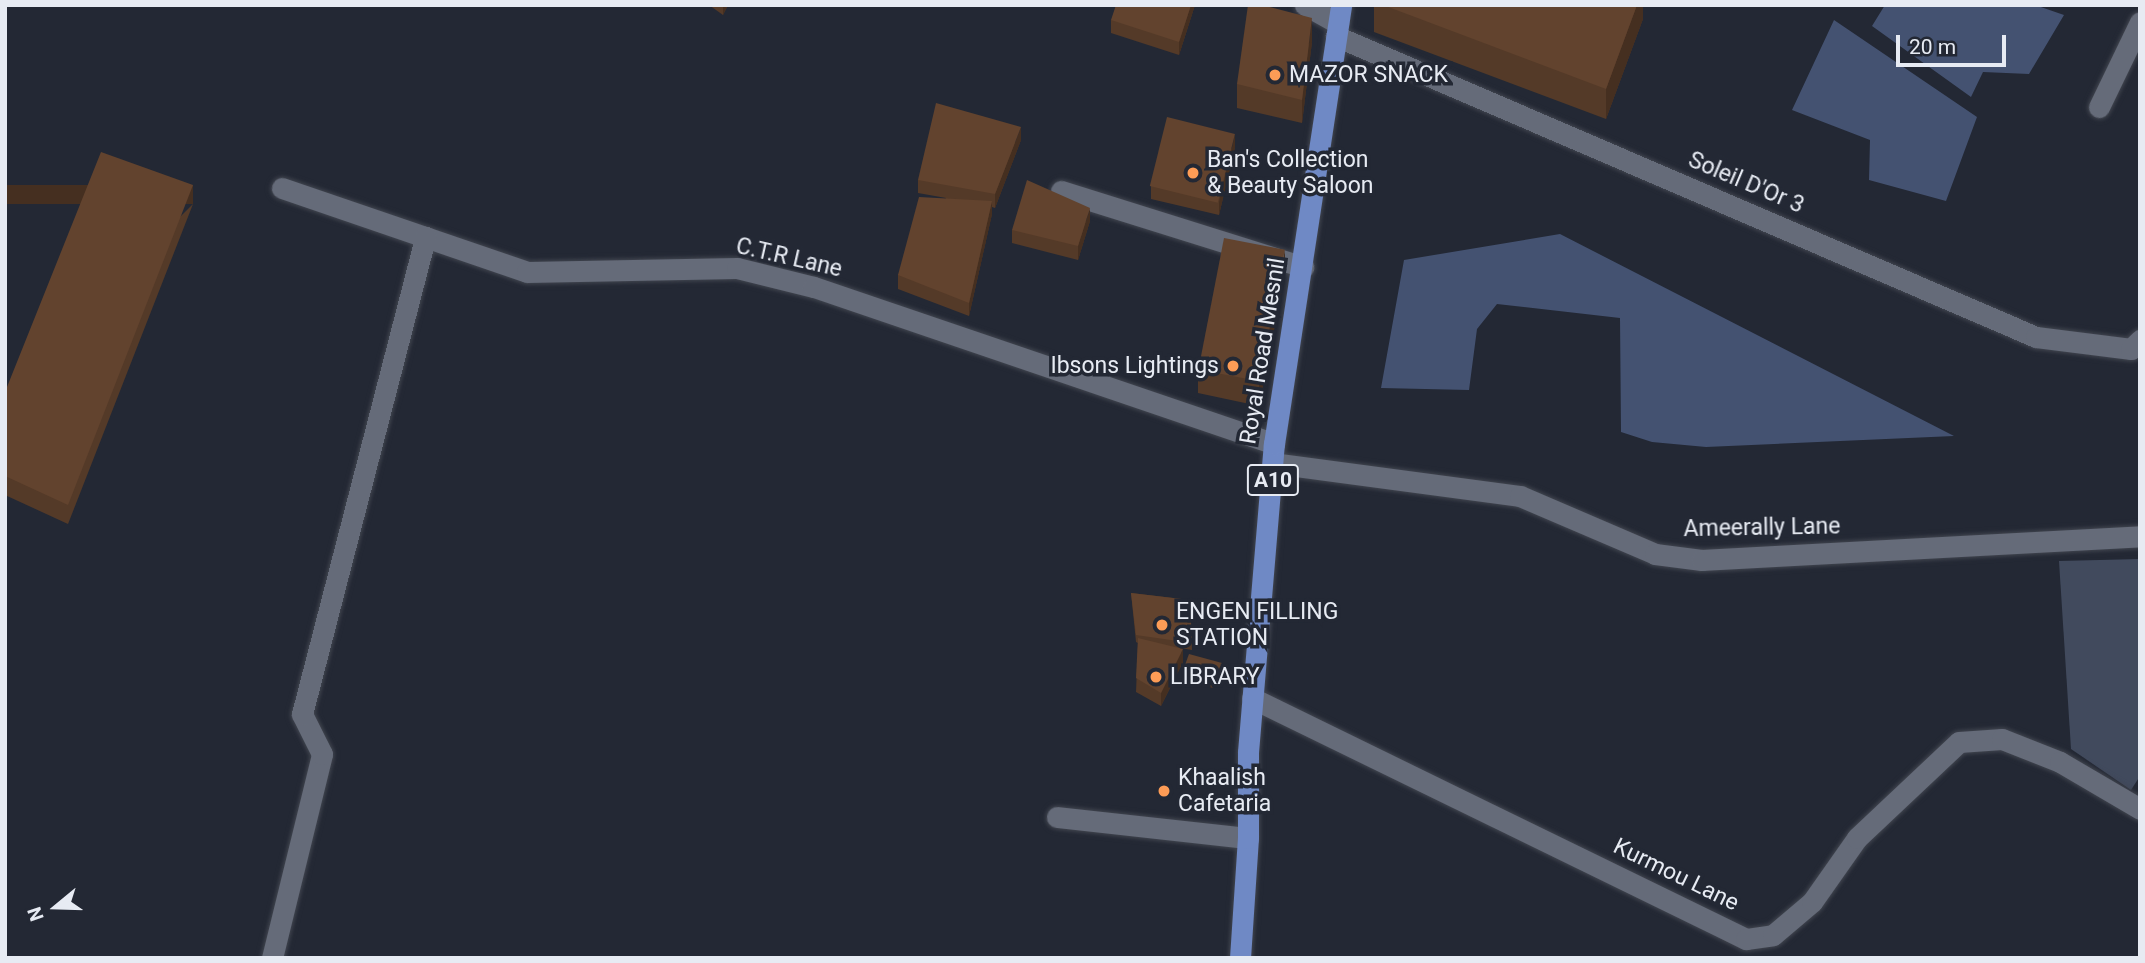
<!DOCTYPE html>
<style>
body{margin:0}
#map{position:relative;width:2145px;height:963px;overflow:hidden;background:#232834;font-family:Roboto,sans-serif}
div>[style]{position:absolute}
.green>*{inset:0;background:#414a5d}
.forest>*{inset:0;background:#445271}
.roads{filter:drop-shadow(0 0 2px #41454f) drop-shadow(0 0 2px #41454f)}
.minor>*{height:21px;margin:-10.5px;padding:0 10.5px;transform-origin:10.5px;border-radius:10.5px;background:#656b79}
.major>*{height:21px;margin:-10.5px;padding:0 10.5px;transform-origin:10.5px;border-radius:10.5px;background:#6f89c5}
.wall>*{inset:0;background:#543a28}
.shaded-wall>*{inset:0;background:#452f20;transform-origin:0 0}
.building>*{inset:0;background:#62432e;transform-origin:0 0}
.dots>*{width:19px;height:19px;translate:-50% -50%;box-sizing:border-box;border:4px solid #232834;border-radius:50%}
span{translate:-50% -50%;white-space:nowrap;text-align:center;line-height:1.15;-webkit-text-stroke:7px #232834;paint-order:stroke}
.shield-label span{padding:2px 5px;background:#232834;border:2px solid;border-radius:5px;-webkit-text-stroke-width:0}
.shield-label{font-size:21px;color:#e7ebf3;font-weight:700}
.poi-label{font-size:23px;color:#e7ebf3}
.left{translate:0 -50%;text-align:left}
.right{translate:-100% -50%;text-align:right}
.street-label{font-size:23px;color:#e7ebf3}
.frame{position:absolute;inset:0;border:7px solid #e7ebf3;pointer-events:none}
.north{position:absolute;left:21px;top:872px;width:70px;height:70px;-webkit-text-stroke:5px #232834;paint-order:stroke;rotate:251deg;font-size:19px;font-weight:700;line-height:28px;text-align:center;color:#e7ebf3}
.north::after{content:'';display:block;margin:auto;width:24px;height:32px;background:#e7ebf3;clip-path:polygon(50% 0,100% 100%,50% 72%,0 100%)}
.scale{position:absolute;left:1896px;top:35px;width:110px;height:32px;box-sizing:border-box;border:4px solid #e7ebf3;border-top:0;padding-left:9px;font-size:21px;line-height:24px;white-space:nowrap;color:#e7ebf3;-webkit-text-stroke:5px #232834;paint-order:stroke}
</style>
<div id="map">
<div class="green">
<div style="clip-path:polygon(2140px 559px,2140px 776px,2131px 790px,2071px 749px,2059px 561px)"></div>
</div>
<div class="forest">
<div style="clip-path:polygon(1885px 5px,2035px 5px,2064px 15px,2029px 74px,1983px 72px,1971px 97px,1872px 26px)"></div>
<div style="clip-path:polygon(1834px 20px,1977px 117px,1946px 201px,1869px 180px,1870px 140px,1792px 110px)"></div>
<div style="clip-path:polygon(1560px 234px,1954px 436px,1706px 447px,1652px 442px,1621px 432px,1620px 318px,1497px 304px,1477px 329px,1469px 390px,1381px 388px,1404px 260px)"></div>
</div>
<div class="roads">
<div class="minor">
<div style="left:1305px;top:5px;width:38px;rotate:29deg"></div>
<div style="left:1336px;top:36px;width:762px;rotate:23.27deg"></div>
<div style="left:2036px;top:337px;width:96px;rotate:7.2deg"></div>
<div style="left:2131px;top:349px;width:13px;rotate:-45deg"></div>
<div style="left:2099px;top:107px;width:94px;rotate:-64.2deg"></div>
<div style="left:282px;top:188px;width:259px;rotate:18.9deg"></div>
<div style="left:527px;top:272px;width:210px;rotate:-1.1deg"></div>
<div style="left:737px;top:268px;width:79px;rotate:13.9deg"></div>
<div style="left:814px;top:287px;width:486px;rotate:18.8deg"></div>
<div style="left:1061px;top:191px;width:254px;rotate:17.4deg"></div>
<div style="left:1273px;top:463px;width:249px;rotate:7.6deg"></div>
<div style="left:1520px;top:496px;width:147px;rotate:23.2deg"></div>
<div style="left:1655px;top:554px;width:47px;rotate:7.3deg"></div>
<div style="left:1702px;top:560px;width:439px;rotate:-3.1deg"></div>
<div style="left:1252px;top:698px;width:550px;rotate:26.01deg"></div>
<div style="left:1746px;top:939px;width:27px;rotate:-8deg"></div>
<div style="left:1773px;top:935px;width:51px;rotate:-40.2deg"></div>
<div style="left:1812px;top:902px;width:78px;rotate:-54.9deg"></div>
<div style="left:1857px;top:838px;width:140px;rotate:-43.3deg"></div>
<div style="left:1959px;top:742px;width:43px;rotate:-4deg"></div>
<div style="left:2002px;top:739px;width:62px;rotate:21.6deg"></div>
<div style="left:2060px;top:762px;width:93px;rotate:30.4deg"></div>
<div style="left:1057px;top:817px;width:192px;rotate:6.3deg"></div>
<div style="left:272px;top:958px;width:210px;rotate:-76.2deg"></div>
<div style="left:322px;top:754px;width:45px;rotate:-116.6deg"></div>
<div style="left:302px;top:714px;width:493px;rotate:-75.5deg"></div>
</div>
<div class="major">
<div style="left:1240px;top:958px;width:120px;rotate:-86.2deg"></div>
<div style="left:1248px;top:838px;width:86px;rotate:-90deg"></div>
<div style="left:1248px;top:752px;width:309px;rotate:-85.2deg"></div>
<div style="left:1274px;top:444px;width:444px;rotate:-81.3deg"></div>
</div>
</div>
<div class="wall">
<div style="clip-path:polygon(709px 5px,728px 5px,723px 15px)"></div>
<div style="clip-path:polygon(1195px 5px,1179px 55px,1111px 33px,1111px 20px)"></div>
<div style="clip-path:polygon(1374px 5px,1643px 5px,1643px 19px,1606px 119px,1374px 32px)"></div>
<div style="clip-path:polygon(1312px 42px,1302px 123px,1237px 108px,1237px 84px)"></div>
<div style="clip-path:polygon(1021px 140px,995px 208px,992px 207px,992px 214px,969px 316px,898px 289px,898px 275px,946px 198px,918px 193px,918px 180px)"></div>
<div style="clip-path:polygon(1235px 147px,1219px 215px,1151px 199px,1151px 186px)"></div>
<div style="clip-path:polygon(193px 204px,68px 524px,5px 495px,5px 392px)"></div>
<div style="clip-path:polygon(1090px 221px,1078px 260px,1012px 243px,1012px 230px)"></div>
<div style="clip-path:polygon(1285px 274px,1259px 406px,1198px 393px,1198px 369px)"></div>
<div style="clip-path:polygon(1131px 593px,1190px 600px,1192px 650px,1180px 648px,1183px 662px,1161px 706px,1136px 692px,1138px 643px,1136px 642px)"></div>
<div style="clip-path:polygon(1222px 670px,1213px 688px,1182px 680px,1182px 673px)"></div>
</div>
<div class="shaded-wall">
<div style="clip-path:polygon(723px 5px,728px 5px,723px 15px)"></div>
<div style="clip-path:polygon(1191px 5px,1195px 5px,1179px 55px,1179px 42px)"></div>
<div style="clip-path:polygon(1637px 5px,1643px 5px,1643px 19px,1606px 119px,1606px 89px)"></div>
<div style="clip-path:polygon(1312px 18px,1312px 42px,1302px 123px,1302px 100px)"></div>
<div style="clip-path:polygon(1021px 127px,1021px 140px,995px 208px,995px 194px)"></div>
<div style="clip-path:polygon(1235px 134px,1235px 147px,1219px 215px,1219px 202px)"></div>
<div style="left:193px;top:185px;width:19px;height:344px;rotate:90deg"></div>
<div style="clip-path:polygon(992px 201px,992px 214px,969px 316px,969px 303px)"></div>
<div style="clip-path:polygon(1090px 208px,1090px 221px,1078px 260px,1078px 246px)"></div>
<div style="clip-path:polygon(1285px 250px,1285px 274px,1259px 406px,1259px 382px)"></div>
<div style="clip-path:polygon(1183px 649px,1183px 662px,1161px 706px,1161px 693px)"></div>
<div style="clip-path:polygon(1222px 663px,1222px 670px,1213px 688px,1213px 681px)"></div>
</div>
<div class="building">
<div style="clip-path:polygon(1116px 5px,1191px 5px,1179px 42px,1111px 20px)"></div>
<div style="clip-path:polygon(1248px 5px,1262px 5px,1312px 18px,1302px 100px,1237px 84px)"></div>
<div style="clip-path:polygon(1383px 5px,1637px 5px,1606px 89px)"></div>
<div style="clip-path:polygon(936px 103px,1021px 127px,995px 194px,918px 180px)"></div>
<div style="left:1167px;top:117px;width:70px;height:71px;rotate:14deg"></div>
<div style="clip-path:polygon(101px 152px,193px 185px,68px 505px,5px 476px,5px 392px)"></div>
<div style="clip-path:polygon(1027px 180px,1090px 208px,1078px 246px,1012px 230px)"></div>
<div style="clip-path:polygon(919px 197px,992px 201px,969px 303px,898px 275px)"></div>
<div style="left:1224px;top:238px;width:62px;height:134px;rotate:11deg"></div>
<div style="clip-path:polygon(1131px 593px,1190px 600px,1192px 643px,1136px 635px)"></div>
<div style="clip-path:polygon(1138px 638px,1183px 649px,1161px 693px,1136px 678px)"></div>
<div style="clip-path:polygon(1189px 654px,1222px 663px,1213px 681px,1182px 673px)"></div>
</div>
<div class="dots">
<div style="left:1275px;top:75px;background:#fd9c56"></div>
<div style="left:1193px;top:173px;background:#fd9c56"></div>
<div style="left:1233px;top:366px;background:#fd9c56"></div>
<div style="left:1162px;top:625px;background:#fd9c56"></div>
<div style="left:1156px;top:677px;background:#fd9c56"></div>
<div style="left:1164px;top:791px;background:#fd9c56"></div>
</div>
<div class="shield-label">
<span style="left:1273px;top:480px">A10</span>
</div>
<div class="poi-label">
<span class="left" style="left:1289px;top:75px">MAZOR SNACK</span>
<span class="left" style="left:1207px;top:173px">Ban's Collection<br>&amp; Beauty Saloon</span>
<span class="right" style="left:1219px;top:366px">Ibsons Lightings</span>
<span class="left" style="left:1176px;top:625px">ENGEN FILLING<br>STATION</span>
<span class="left" style="left:1170px;top:677px">LIBRARY</span>
<span class="left" style="left:1178px;top:791px">Khaalish<br>Cafetaria</span>
</div>
<div class="street-label">
<span style="left:1746px;top:183px;rotate:23deg">Soleil D'Or 3</span>
<span style="left:789px;top:258px;rotate:13deg">C.T.R Lane</span>
<span style="left:1263px;top:351px;rotate:-81deg">Royal Road Mesnil</span>
<span style="left:1762px;top:528px;rotate:-1deg">Ameerally Lane</span>
<span style="left:1676px;top:875px;rotate:26deg">Kurmou Lane</span>
</div>
<div class="frame"></div>
<div class="north">N</div>
<div class="scale">20 m</div>
</div>
